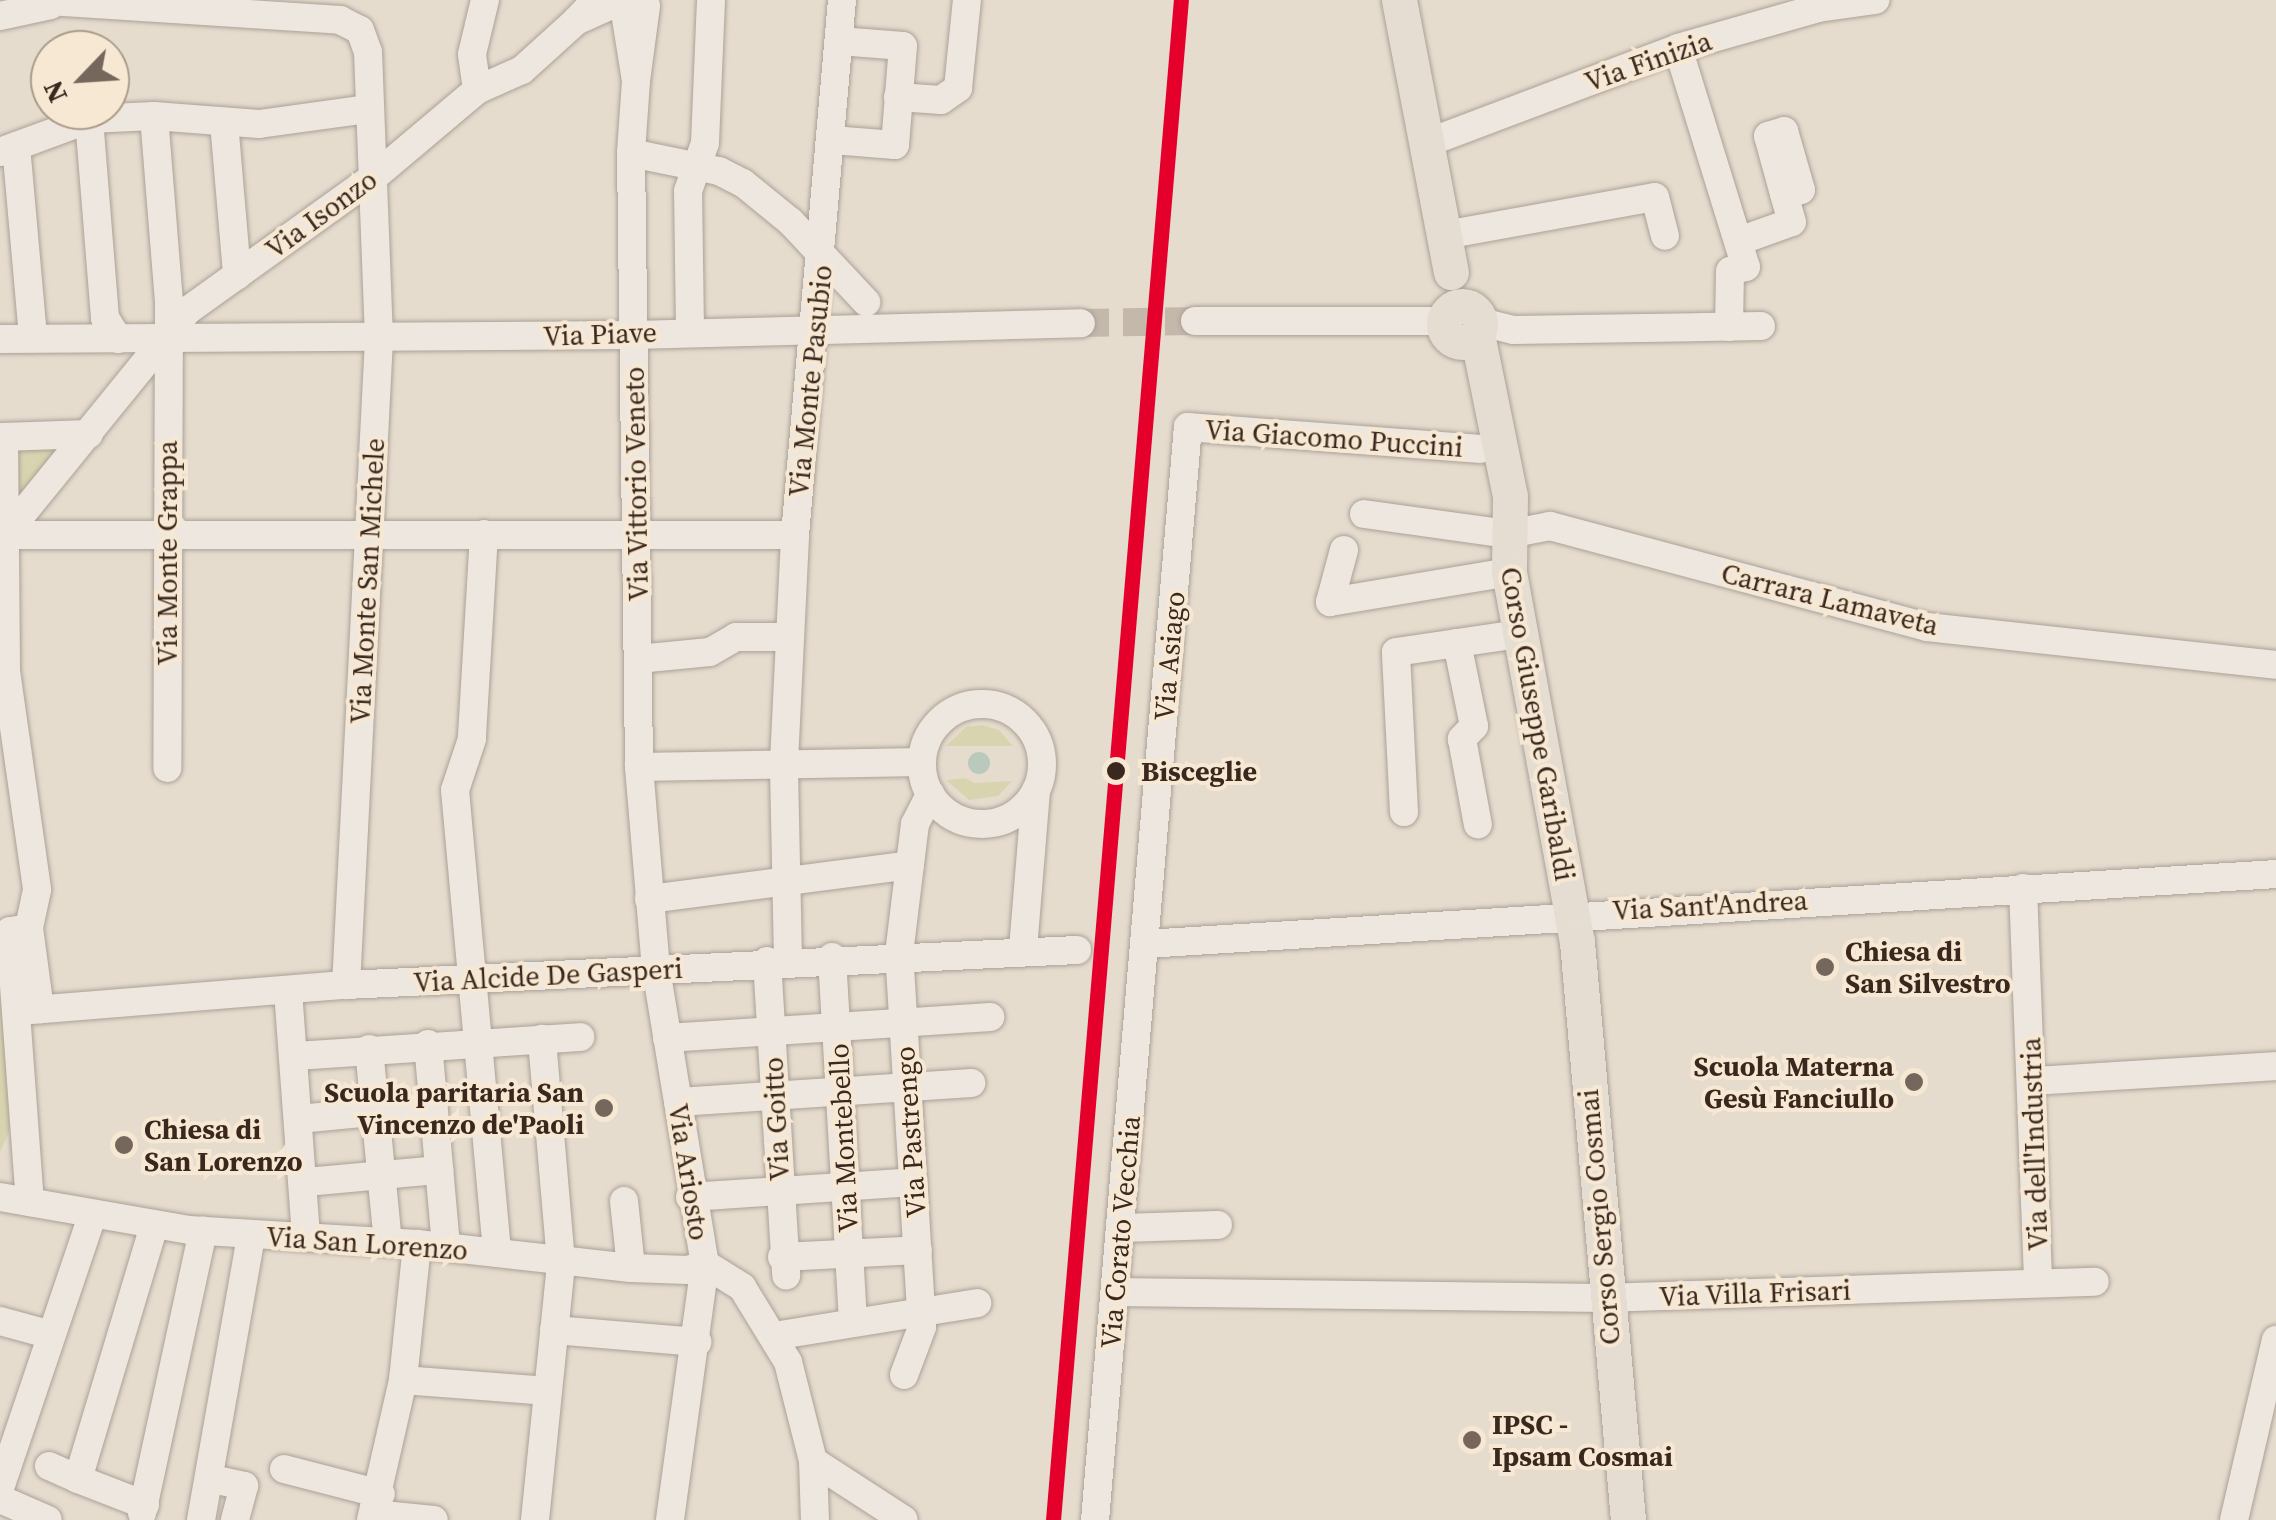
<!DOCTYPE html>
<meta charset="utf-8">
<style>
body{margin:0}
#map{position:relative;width:2276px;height:1520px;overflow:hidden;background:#e6dcce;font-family:"Source Serif 4",serif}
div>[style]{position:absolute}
.green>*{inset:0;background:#d9d4b0}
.water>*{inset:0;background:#b9cabd}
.round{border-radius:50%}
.minor-tunnel>*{height:28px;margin-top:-14px;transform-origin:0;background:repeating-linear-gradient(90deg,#c4b8ab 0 28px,transparent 0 42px)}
.roads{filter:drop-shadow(0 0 2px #aba196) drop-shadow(0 0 2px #aba196)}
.minor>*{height:28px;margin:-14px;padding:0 14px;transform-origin:14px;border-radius:14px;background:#eee7df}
.minor>.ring{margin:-14px;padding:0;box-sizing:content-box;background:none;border:28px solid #eee7df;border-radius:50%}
.major>*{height:35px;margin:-17.5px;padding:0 17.5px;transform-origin:17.5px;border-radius:17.5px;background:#e5ddd1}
.major>.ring{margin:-17.5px;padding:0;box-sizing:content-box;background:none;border:35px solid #e5ddd1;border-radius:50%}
.rail-1>*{height:15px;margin:-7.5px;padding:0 7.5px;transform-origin:7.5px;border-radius:7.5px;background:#e4002b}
.dots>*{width:28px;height:28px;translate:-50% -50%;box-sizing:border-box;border:5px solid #f7e8d3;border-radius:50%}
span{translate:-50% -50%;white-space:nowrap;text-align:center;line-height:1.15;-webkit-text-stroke:8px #f7e8d3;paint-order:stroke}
.street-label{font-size:28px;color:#3a281e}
.stop-label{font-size:28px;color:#3a281e;font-weight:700}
.left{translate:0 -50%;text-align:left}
.poi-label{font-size:28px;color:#3a281e;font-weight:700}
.right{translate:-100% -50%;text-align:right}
.north{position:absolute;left:30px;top:30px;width:100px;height:100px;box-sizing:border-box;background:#f7e8d3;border:2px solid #ab9b8b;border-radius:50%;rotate:245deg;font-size:28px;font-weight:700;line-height:40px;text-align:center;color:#3a281e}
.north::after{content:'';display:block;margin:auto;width:35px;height:45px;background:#76675c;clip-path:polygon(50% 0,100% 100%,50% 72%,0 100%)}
</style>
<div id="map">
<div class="green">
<div style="clip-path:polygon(12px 449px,65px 450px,16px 514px)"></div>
<div style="clip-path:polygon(982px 725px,999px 730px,1013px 746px,946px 746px,966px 727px)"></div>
<div style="clip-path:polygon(965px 778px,974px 783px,1012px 781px,998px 796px,969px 800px,946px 780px)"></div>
<div style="clip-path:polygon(0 977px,10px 1130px,0 1152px)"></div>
</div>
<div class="water">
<div class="round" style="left:968px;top:752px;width:22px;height:22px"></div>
</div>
<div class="minor-tunnel">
<div style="left:1081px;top:323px;width:114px;rotate:-1deg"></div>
</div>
<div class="roads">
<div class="minor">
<div style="left:33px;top:0;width:308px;rotate:3.7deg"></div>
<div style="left:340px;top:20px;width:22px;rotate:27deg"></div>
<div style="left:360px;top:30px;width:23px;rotate:70deg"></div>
<div style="left:368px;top:52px;width:287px;rotate:87.8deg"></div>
<div style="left:379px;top:339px;width:647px;rotate:92.92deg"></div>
<div style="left:596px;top:0;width:29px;rotate:134deg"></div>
<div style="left:576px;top:21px;width:48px;rotate:-24.4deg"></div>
<div style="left:624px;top:6px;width:76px;rotate:80.9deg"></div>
<div style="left:636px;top:81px;width:76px;rotate:-82.4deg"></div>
<div style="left:0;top:16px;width:52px;rotate:-12.2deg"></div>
<div style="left:1678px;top:48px;width:229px;rotate:72.8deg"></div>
<div style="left:1746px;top:267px;width:16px;rotate:166deg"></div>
<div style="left:1730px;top:271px;width:56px;rotate:91deg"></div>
<div style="left:636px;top:81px;width:72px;rotate:94deg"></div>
<div style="left:631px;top:153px;width:614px;rotate:89.25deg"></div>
<div style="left:639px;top:767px;width:203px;rotate:85.2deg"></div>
<div style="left:656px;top:969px;width:299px;rotate:80.6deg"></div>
<div style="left:705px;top:1264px;width:258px;rotate:97.8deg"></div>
<div style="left:477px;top:90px;width:36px;rotate:-98deg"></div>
<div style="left:472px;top:54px;width:56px;rotate:-76.5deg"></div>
<div style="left:898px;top:97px;width:43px;rotate:4deg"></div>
<div style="left:941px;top:100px;width:21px;rotate:-35deg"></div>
<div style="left:958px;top:88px;width:88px;rotate:-84.2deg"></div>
<div style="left:154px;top:116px;width:189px;rotate:85.4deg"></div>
<div style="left:169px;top:304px;width:464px;rotate:90.2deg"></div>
<div style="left:89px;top:119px;width:200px;rotate:85.4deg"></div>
<div style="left:105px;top:318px;width:25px;rotate:58deg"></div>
<div style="left:224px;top:122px;width:154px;rotate:85.1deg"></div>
<div style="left:832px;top:140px;width:63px;rotate:4.5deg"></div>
<div style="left:895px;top:145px;width:99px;rotate:-85.4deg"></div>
<div style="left:903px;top:46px;width:64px;rotate:-175.5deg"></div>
<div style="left:1427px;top:143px;width:268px;rotate:-20.7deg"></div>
<div style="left:1678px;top:48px;width:146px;rotate:-15.9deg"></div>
<div style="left:1818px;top:8px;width:58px;rotate:-8deg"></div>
<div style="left:16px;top:146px;width:193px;rotate:84.9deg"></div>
<div style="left:0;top:152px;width:95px;rotate:-20.3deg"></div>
<div style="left:89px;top:119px;width:65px;rotate:-2.6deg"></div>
<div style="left:154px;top:116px;width:105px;rotate:4.4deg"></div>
<div style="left:259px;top:124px;width:109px;rotate:-7.9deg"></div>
<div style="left:631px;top:153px;width:90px;rotate:11.6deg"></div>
<div style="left:719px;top:171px;width:27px;rotate:27deg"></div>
<div style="left:743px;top:183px;width:62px;rotate:39.1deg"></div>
<div style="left:791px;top:222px;width:110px;rotate:46.8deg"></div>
<div style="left:1445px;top:235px;width:213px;rotate:-10.3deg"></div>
<div style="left:1655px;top:197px;width:40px;rotate:75.6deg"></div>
<div style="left:1739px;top:241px;width:56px;rotate:-19.7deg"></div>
<div style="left:1792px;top:222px;width:29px;rotate:-106deg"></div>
<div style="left:1784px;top:194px;width:60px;rotate:-105.4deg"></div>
<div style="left:1768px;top:136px;width:17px;rotate:-17deg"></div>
<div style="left:1784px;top:131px;width:61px;rotate:73.9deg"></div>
<div style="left:1801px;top:190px;width:17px;rotate:167deg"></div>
<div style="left:1195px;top:321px;width:250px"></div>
<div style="left:1477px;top:321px;width:37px;rotate:14deg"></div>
<div style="left:1513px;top:330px;width:248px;rotate:-0.9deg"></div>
<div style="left:690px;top:331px;width:140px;rotate:-90.8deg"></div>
<div style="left:688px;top:191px;width:51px;rotate:-70.5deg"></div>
<div style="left:705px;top:143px;width:143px;rotate:-87.6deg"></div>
<div style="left:0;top:339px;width:634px;rotate:-0.36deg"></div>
<div style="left:634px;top:335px;width:447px;rotate:-1.5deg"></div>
<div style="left:0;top:437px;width:89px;rotate:-1.9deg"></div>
<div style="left:4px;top:437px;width:234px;rotate:89.5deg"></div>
<div style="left:6px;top:671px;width:221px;rotate:81.9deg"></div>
<div style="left:37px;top:890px;width:39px;rotate:102deg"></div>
<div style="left:1364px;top:514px;width:146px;rotate:7.9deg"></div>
<div style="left:1509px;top:534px;width:42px;rotate:-11deg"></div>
<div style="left:1550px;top:526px;width:390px;rotate:15deg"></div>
<div style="left:1927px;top:627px;width:351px;rotate:6.2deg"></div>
<div style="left:484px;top:534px;width:205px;rotate:93.4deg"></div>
<div style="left:472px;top:739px;width:54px;rotate:108.4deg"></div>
<div style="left:455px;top:790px;width:465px;rotate:84.8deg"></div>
<div style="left:0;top:535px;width:795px"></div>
<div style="left:5px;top:535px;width:289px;rotate:-50.9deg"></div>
<div style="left:187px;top:311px;width:231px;rotate:-35.7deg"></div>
<div style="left:375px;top:176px;width:133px;rotate:-40.1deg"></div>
<div style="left:477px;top:90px;width:49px;rotate:-24deg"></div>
<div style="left:522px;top:70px;width:73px;rotate:-42.2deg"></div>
<div style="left:1344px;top:550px;width:54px;rotate:105.1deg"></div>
<div style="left:1330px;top:602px;width:181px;rotate:-9.5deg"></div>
<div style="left:1457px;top:643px;width:85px;rotate:78.4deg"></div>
<div style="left:1474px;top:726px;width:18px;rotate:133deg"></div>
<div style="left:1462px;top:739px;width:87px;rotate:79.5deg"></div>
<div style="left:638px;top:659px;width:72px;rotate:-5.6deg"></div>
<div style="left:710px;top:652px;width:30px;rotate:-30deg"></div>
<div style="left:736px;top:637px;width:54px"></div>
<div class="ring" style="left:922px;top:704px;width:92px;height:92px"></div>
<div style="left:639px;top:767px;width:283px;rotate:-1deg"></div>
<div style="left:1404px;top:812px;width:160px;rotate:-92.9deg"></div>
<div style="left:1396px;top:652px;width:125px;rotate:-8.3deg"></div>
<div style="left:2023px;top:888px;width:392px;rotate:87.8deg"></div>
<div style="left:649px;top:899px;width:263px;rotate:-7.4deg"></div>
<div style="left:10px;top:931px;width:272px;rotate:85.8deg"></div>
<div style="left:11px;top:931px;width:18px;rotate:-9deg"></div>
<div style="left:29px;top:928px;width:82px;rotate:82.3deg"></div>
<div style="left:1145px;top:944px;width:1133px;rotate:-3.54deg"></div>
<div style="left:1023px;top:949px;width:159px;rotate:-85.3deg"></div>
<div style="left:832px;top:957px;width:363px;rotate:86.7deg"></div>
<div style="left:788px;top:960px;width:198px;rotate:-91.2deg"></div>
<div style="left:784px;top:762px;width:227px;rotate:-87.2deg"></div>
<div style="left:795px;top:535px;width:537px;rotate:-84.98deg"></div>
<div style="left:767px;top:961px;width:315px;rotate:86.5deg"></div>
<div style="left:288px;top:991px;width:247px;rotate:85.8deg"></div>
<div style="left:20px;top:1011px;width:327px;rotate:-4.6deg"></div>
<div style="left:346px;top:985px;width:732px;rotate:-2.74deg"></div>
<div style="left:667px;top:1038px;width:324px;rotate:-3.7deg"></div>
<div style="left:428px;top:1044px;width:204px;rotate:84.9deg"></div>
<div style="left:369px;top:1049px;width:194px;rotate:84.4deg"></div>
<div style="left:295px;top:1056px;width:286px;rotate:-3.8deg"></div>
<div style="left:2033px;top:1081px;width:243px;rotate:-3.5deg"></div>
<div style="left:678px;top:1102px;width:294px;rotate:-3.7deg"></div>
<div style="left:299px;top:1119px;width:135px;rotate:-5.5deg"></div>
<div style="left:306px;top:1182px;width:134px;rotate:-5.2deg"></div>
<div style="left:0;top:1197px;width:192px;rotate:9.9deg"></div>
<div style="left:189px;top:1230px;width:228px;rotate:3.5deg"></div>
<div style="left:417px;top:1244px;width:215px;rotate:6.4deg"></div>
<div style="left:631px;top:1268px;width:57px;rotate:2deg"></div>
<div style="left:688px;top:1270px;width:18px;rotate:-19deg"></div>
<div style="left:690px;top:1197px;width:224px;rotate:-3.8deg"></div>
<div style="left:624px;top:1201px;width:67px;rotate:84deg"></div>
<div style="left:1120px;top:1228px;width:98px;rotate:-1.8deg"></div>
<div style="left:782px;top:1257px;width:136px;rotate:-2.9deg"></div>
<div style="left:705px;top:1264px;width:44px;rotate:31.9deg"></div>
<div style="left:742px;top:1287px;width:88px;rotate:58.5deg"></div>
<div style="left:788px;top:1362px;width:102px;rotate:75.8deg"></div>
<div style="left:813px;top:1461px;width:59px;rotate:88.1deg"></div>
<div style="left:1115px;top:1292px;width:489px;rotate:0.7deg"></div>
<div style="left:1604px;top:1298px;width:491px;rotate:-1.9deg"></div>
<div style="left:0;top:1321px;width:46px;rotate:15.3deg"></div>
<div style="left:554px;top:1330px;width:144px;rotate:4.8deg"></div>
<div style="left:774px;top:1336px;width:206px;rotate:-9.2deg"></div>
<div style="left:904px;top:1375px;width:51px;rotate:-69.4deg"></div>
<div style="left:922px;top:1327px;width:374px;rotate:-93.5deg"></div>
<div style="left:899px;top:954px;width:131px;rotate:-83deg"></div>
<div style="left:915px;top:824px;width:34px;rotate:-63deg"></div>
<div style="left:403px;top:1380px;width:145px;rotate:4.3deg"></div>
<div style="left:813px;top:1461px;width:108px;rotate:33deg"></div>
<div style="left:49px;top:1466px;width:32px;rotate:24deg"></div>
<div style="left:284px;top:1469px;width:100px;rotate:14.5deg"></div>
<div style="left:212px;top:1479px;width:33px;rotate:12deg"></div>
<div style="left:244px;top:1486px;width:35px;rotate:105deg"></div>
<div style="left:0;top:1488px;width:289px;rotate:-71.3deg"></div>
<div style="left:0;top:1499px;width:52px;rotate:23.6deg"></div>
<div style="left:145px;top:1505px;width:72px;rotate:-158.8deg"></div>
<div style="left:78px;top:1479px;width:265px;rotate:-73.3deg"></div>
<div style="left:142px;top:1513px;width:289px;rotate:-77.8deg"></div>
<div style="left:373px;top:1514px;width:61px;rotate:5.6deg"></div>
<div style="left:201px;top:1520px;width:289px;rotate:-80deg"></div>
<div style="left:371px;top:1520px;width:144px;rotate:-77.1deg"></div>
<div style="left:403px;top:1380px;width:137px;rotate:-84.1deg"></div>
<div style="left:535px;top:1520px;width:259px;rotate:-84.2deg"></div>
<div style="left:561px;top:1262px;width:224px;rotate:-94.9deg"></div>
<div style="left:1095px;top:1520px;width:1097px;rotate:-85.14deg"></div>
<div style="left:1188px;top:427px;width:293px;rotate:4.3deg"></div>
<div style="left:2234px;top:1520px;width:185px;rotate:-76.9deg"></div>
</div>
<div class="major">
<div style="left:1399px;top:0;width:277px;rotate:79.2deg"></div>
<div class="ring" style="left:1444px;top:306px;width:1px;height:1px"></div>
<div style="left:1478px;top:339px;width:160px;rotate:78.5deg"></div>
<div style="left:1510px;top:496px;width:76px;rotate:90.8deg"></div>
<div style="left:1509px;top:572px;width:376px;rotate:79.6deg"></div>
<div style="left:1577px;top:942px;width:580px;rotate:84.96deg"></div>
</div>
</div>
<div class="rail-1">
<div style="left:1053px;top:1520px;width:1525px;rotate:-85.19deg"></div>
</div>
<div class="dots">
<div style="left:1116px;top:771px;background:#3a281e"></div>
<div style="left:1825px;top:967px;background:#76675c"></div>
<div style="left:1914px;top:1082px;background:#76675c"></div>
<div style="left:604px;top:1108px;background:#76675c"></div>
<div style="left:124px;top:1145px;background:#76675c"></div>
<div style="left:1472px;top:1440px;background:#76675c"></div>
</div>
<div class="street-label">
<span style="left:1648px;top:61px;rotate:-19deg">Via Finizia</span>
<span style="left:321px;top:214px;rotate:-36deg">Via Isonzo</span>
<span style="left:600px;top:334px;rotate:-2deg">Via Piave</span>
<span style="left:810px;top:381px;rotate:-84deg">Via Monte Pasubio</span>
<span style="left:1334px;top:438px;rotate:4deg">Via Giacomo Puccini</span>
<span style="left:636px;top:484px;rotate:-91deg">Via Vittorio Veneto</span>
<span style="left:167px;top:553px;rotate:-90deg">Via Monte Grappa</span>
<span style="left:367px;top:581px;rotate:-87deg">Via Monte San Michele</span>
<span style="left:1830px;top:599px;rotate:14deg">Carrara Lamaveta</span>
<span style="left:1169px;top:656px;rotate:-85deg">Via Asiago</span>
<span style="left:1538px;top:724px;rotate:80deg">Corso Giuseppe Garibaldi</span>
<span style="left:1710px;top:905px;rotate:-3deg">Via Sant'Andrea</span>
<span style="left:548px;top:975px;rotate:-3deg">Via Alcide De Gasperi</span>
<span style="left:776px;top:1119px;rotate:-93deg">Via Goitto</span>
<span style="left:910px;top:1132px;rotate:-94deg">Via Pastrengo</span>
<span style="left:843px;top:1138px;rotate:-93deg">Via Montebello</span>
<span style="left:2034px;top:1144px;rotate:-92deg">Via dell'Industria</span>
<span style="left:689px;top:1172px;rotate:81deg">Via Ariosto</span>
<span style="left:1599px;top:1217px;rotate:-95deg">Corso Sergio Cosmai</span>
<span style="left:1120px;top:1232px;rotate:-85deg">Via Corato Vecchia</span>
<span style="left:367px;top:1243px;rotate:4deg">Via San Lorenzo</span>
<span style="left:1755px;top:1293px;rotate:-2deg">Via Villa Frisari</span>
</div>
<div class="stop-label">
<span class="left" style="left:1141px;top:771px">Bisceglie</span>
</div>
<div class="poi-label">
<span class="left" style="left:1845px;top:967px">Chiesa di<br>San Silvestro</span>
<span class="right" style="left:1894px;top:1082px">Scuola Materna<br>Gesù Fanciullo</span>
<span class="right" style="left:584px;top:1108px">Scuola paritaria San<br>Vincenzo de'Paoli</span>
<span class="left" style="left:144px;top:1145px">Chiesa di<br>San Lorenzo</span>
<span class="left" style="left:1492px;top:1440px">IPSC -<br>Ipsam Cosmai</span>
</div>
<div class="north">N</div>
</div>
